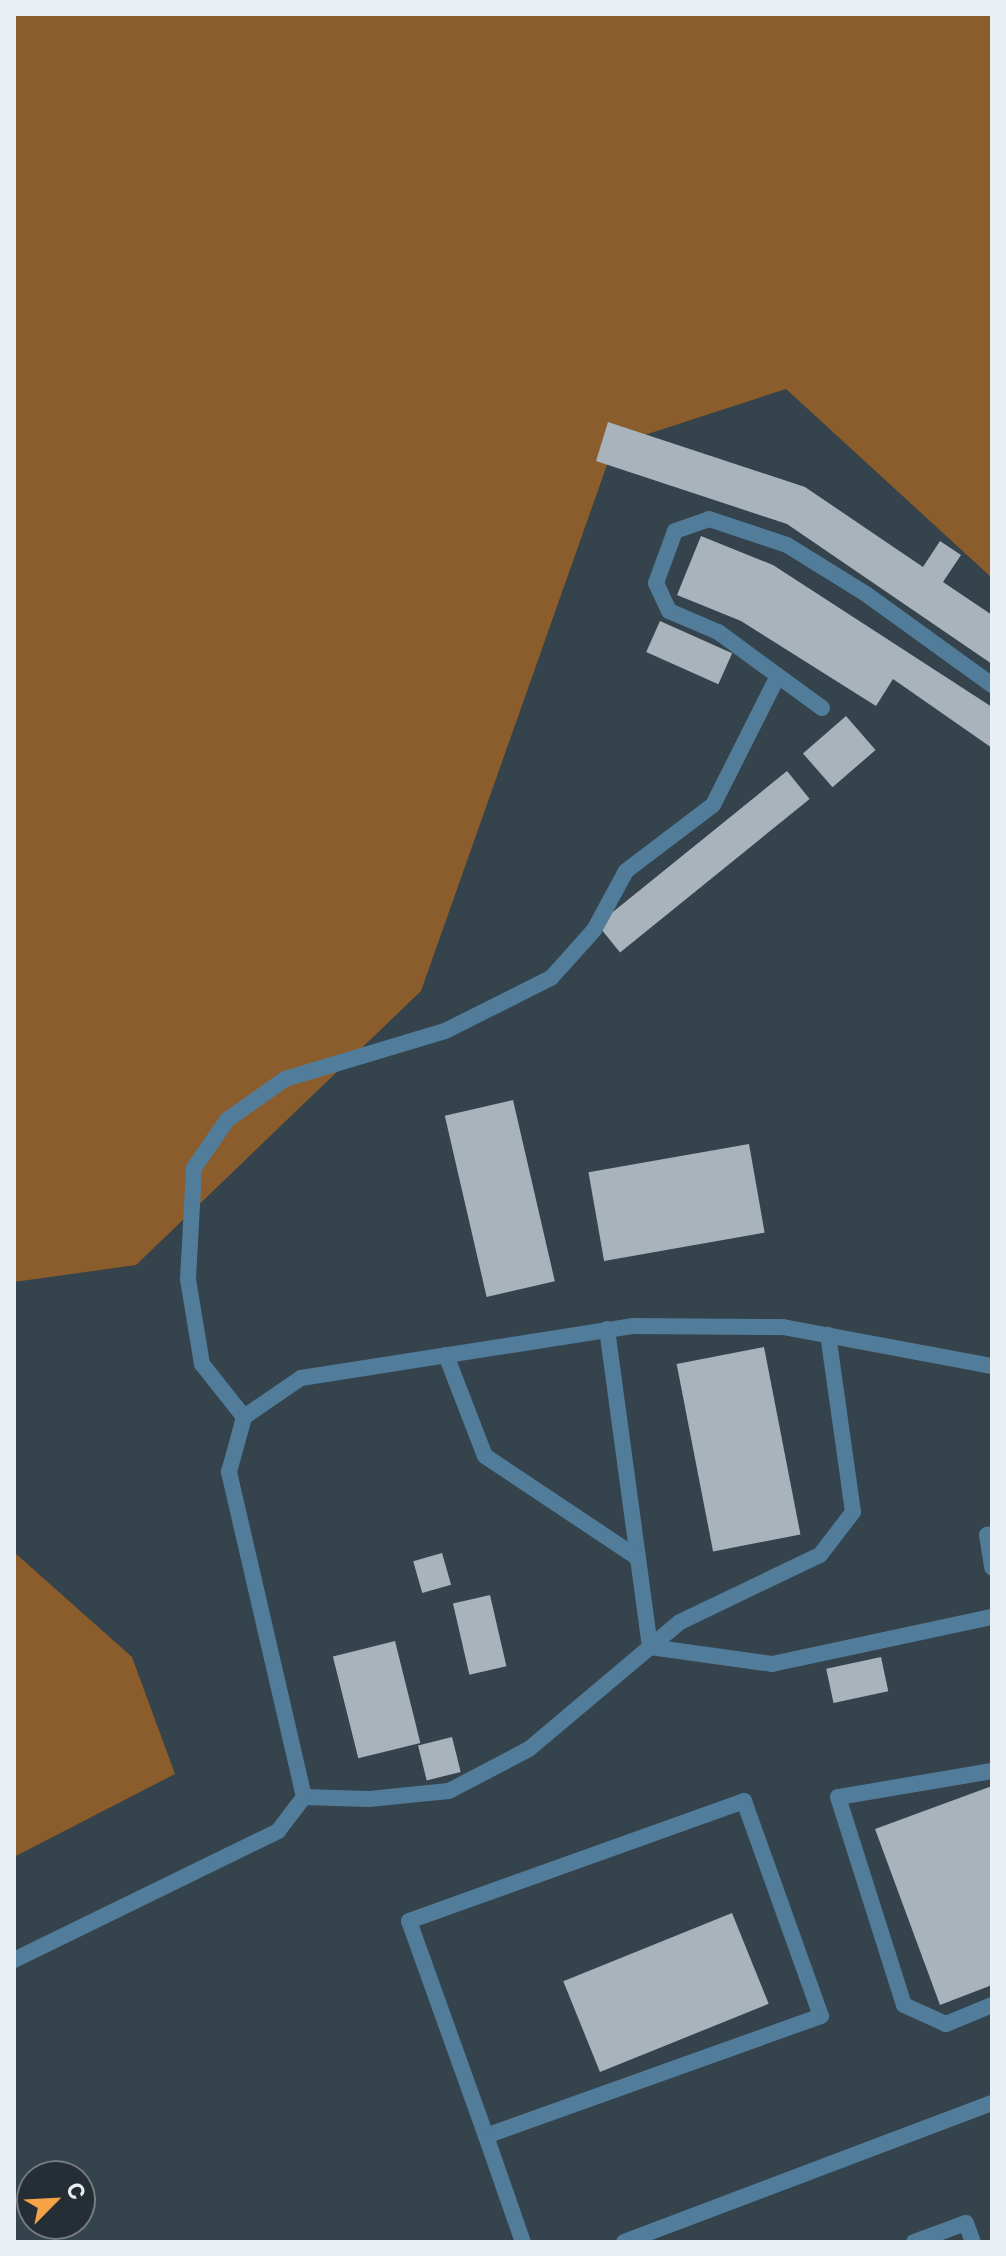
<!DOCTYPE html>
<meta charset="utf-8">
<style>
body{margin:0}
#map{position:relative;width:1006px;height:2256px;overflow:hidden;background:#2f383e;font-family:Inter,sans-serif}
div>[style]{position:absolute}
.built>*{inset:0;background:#34434c}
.forest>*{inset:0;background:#8b5d2c}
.building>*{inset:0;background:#a8b3bb;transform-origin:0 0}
.lane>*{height:16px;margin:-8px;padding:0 8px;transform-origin:8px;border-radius:8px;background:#517c9a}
span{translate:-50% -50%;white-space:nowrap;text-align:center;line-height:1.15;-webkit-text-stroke:8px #252e34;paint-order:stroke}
.frame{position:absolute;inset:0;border:16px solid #e9eff3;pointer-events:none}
.north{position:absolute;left:16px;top:2160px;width:80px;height:80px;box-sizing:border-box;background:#252e34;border:2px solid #737b80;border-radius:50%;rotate:66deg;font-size:22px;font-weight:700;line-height:32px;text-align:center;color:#e9eff3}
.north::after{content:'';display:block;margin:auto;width:28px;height:36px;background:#f6a246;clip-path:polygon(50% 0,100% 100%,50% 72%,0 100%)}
</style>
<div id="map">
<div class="built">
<div style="clip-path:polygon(evenodd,786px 389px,992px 578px,992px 2242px,14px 2242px,14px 1857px,175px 1774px,132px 1657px,14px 1552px,14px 1282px,136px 1264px,614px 445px,786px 389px,32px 2176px,80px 2176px,80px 2224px,32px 2224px,32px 2176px)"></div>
</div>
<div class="forest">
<div style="clip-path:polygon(14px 14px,992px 14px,992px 578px,786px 389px,614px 445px,421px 991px,136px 1265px,14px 1282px)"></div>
<div style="clip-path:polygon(14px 1552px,132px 1657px,175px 1774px,14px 1857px)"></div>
</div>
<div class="building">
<div style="clip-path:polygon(608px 422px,805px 487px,923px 567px,940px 541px,961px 555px,943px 582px,992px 615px,992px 664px,787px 524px,596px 461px)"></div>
<div style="clip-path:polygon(701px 536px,773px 565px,992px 707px,992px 748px,893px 679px,876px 706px,741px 621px,677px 595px)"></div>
<div style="left:660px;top:621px;width:79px;height:34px;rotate:24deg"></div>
<div style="left:846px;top:716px;width:45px;height:57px;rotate:49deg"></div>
<div style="left:787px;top:771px;width:36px;height:244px;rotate:51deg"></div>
<div style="left:513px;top:1100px;width:186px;height:70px;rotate:77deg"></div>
<div style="left:749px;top:1144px;width:90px;height:163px;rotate:80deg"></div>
<div style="left:764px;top:1347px;width:191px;height:89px;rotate:79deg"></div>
<div style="left:442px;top:1553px;width:33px;height:30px;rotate:74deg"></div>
<div style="left:490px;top:1595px;width:73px;height:38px;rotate:77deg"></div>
<div style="left:395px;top:1641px;width:105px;height:64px;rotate:76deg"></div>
<div style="left:881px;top:1657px;width:35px;height:56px;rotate:78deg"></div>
<div style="left:452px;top:1737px;width:36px;height:35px;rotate:76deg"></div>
<div style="clip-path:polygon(992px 1786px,992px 1985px,940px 2005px,875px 1829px)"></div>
<div style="left:732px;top:1913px;width:98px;height:182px;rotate:68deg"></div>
</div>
<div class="lane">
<div style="left:822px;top:708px;width:129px;rotate:-143.8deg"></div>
<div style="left:718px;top:632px;width:53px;rotate:-156.8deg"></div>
<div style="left:669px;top:611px;width:31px;rotate:-115deg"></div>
<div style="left:656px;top:583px;width:55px;rotate:-69.9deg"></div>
<div style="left:675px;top:531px;width:36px;rotate:-19deg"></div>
<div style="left:709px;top:519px;width:82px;rotate:18.4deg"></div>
<div style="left:787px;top:545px;width:93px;rotate:31.8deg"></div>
<div style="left:866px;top:594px;width:155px;rotate:35.8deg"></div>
<div style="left:607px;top:1329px;width:321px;rotate:82.3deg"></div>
<div style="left:650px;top:1647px;width:123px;rotate:7.9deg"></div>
<div style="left:772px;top:1664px;width:225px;rotate:-12.1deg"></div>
<div style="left:446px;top:1355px;width:108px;rotate:68.9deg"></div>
<div style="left:485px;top:1456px;width:184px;rotate:33.7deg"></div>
<div style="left:244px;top:1417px;width:68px;rotate:-128.4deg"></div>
<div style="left:202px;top:1364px;width:86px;rotate:-99.4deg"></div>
<div style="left:188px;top:1279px;width:111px;rotate:-86.9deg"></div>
<div style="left:194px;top:1168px;width:58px;rotate:-55.5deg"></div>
<div style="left:227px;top:1120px;width:71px;rotate:-35.3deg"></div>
<div style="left:285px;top:1079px;width:167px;rotate:-16.7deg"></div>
<div style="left:445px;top:1031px;width:119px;rotate:-26.6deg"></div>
<div style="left:551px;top:978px;width:64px;rotate:-48.1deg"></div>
<div style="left:594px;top:930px;width:67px;rotate:-61.5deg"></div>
<div style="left:626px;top:871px;width:109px;rotate:-37.2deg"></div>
<div style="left:713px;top:805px;width:144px;rotate:-63.3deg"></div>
<div style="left:992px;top:1534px;width:5px;rotate:169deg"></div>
<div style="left:987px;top:1535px;width:33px;rotate:81deg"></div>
<div style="left:992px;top:1771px;width:156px;rotate:170.4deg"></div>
<div style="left:838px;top:1797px;width:218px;rotate:72.4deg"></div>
<div style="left:904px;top:2005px;width:46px;rotate:24.3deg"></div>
<div style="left:946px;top:2024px;width:50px;rotate:-22.4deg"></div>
<div style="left:304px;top:1797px;width:65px;rotate:1.8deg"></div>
<div style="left:369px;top:1799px;width:80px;rotate:-5.7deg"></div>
<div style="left:449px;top:1791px;width:90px;rotate:-27.7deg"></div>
<div style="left:529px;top:1749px;width:197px;rotate:-40.1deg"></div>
<div style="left:680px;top:1622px;width:155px;rotate:-25.6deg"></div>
<div style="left:820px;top:1555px;width:54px;rotate:-52.5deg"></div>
<div style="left:853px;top:1512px;width:179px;rotate:-98deg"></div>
<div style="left:744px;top:1801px;width:228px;rotate:70.3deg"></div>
<div style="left:821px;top:2016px;width:356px;rotate:160.3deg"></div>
<div style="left:486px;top:2136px;width:228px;rotate:-109.7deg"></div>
<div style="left:409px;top:1921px;width:356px;rotate:-19.7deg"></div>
<div style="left:14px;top:1960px;width:294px;rotate:-26deg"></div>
<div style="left:278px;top:1831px;width:43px;rotate:-52.6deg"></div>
<div style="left:304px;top:1797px;width:334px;rotate:-103deg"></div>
<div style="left:229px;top:1472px;width:57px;rotate:-74.7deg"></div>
<div style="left:244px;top:1417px;width:69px;rotate:-34.4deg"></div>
<div style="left:301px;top:1378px;width:335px;rotate:-8.9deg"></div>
<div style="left:632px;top:1326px;width:151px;rotate:0.4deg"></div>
<div style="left:783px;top:1327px;width:213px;rotate:10.6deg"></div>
<div style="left:486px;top:2136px;width:112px;rotate:70.8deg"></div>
<div style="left:624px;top:2242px;width:393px;rotate:-20.7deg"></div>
<div style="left:914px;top:2242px;width:55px;rotate:-20.1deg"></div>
<div style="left:966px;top:2223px;width:20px;rotate:70deg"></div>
</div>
<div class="frame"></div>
<div class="north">С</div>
</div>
